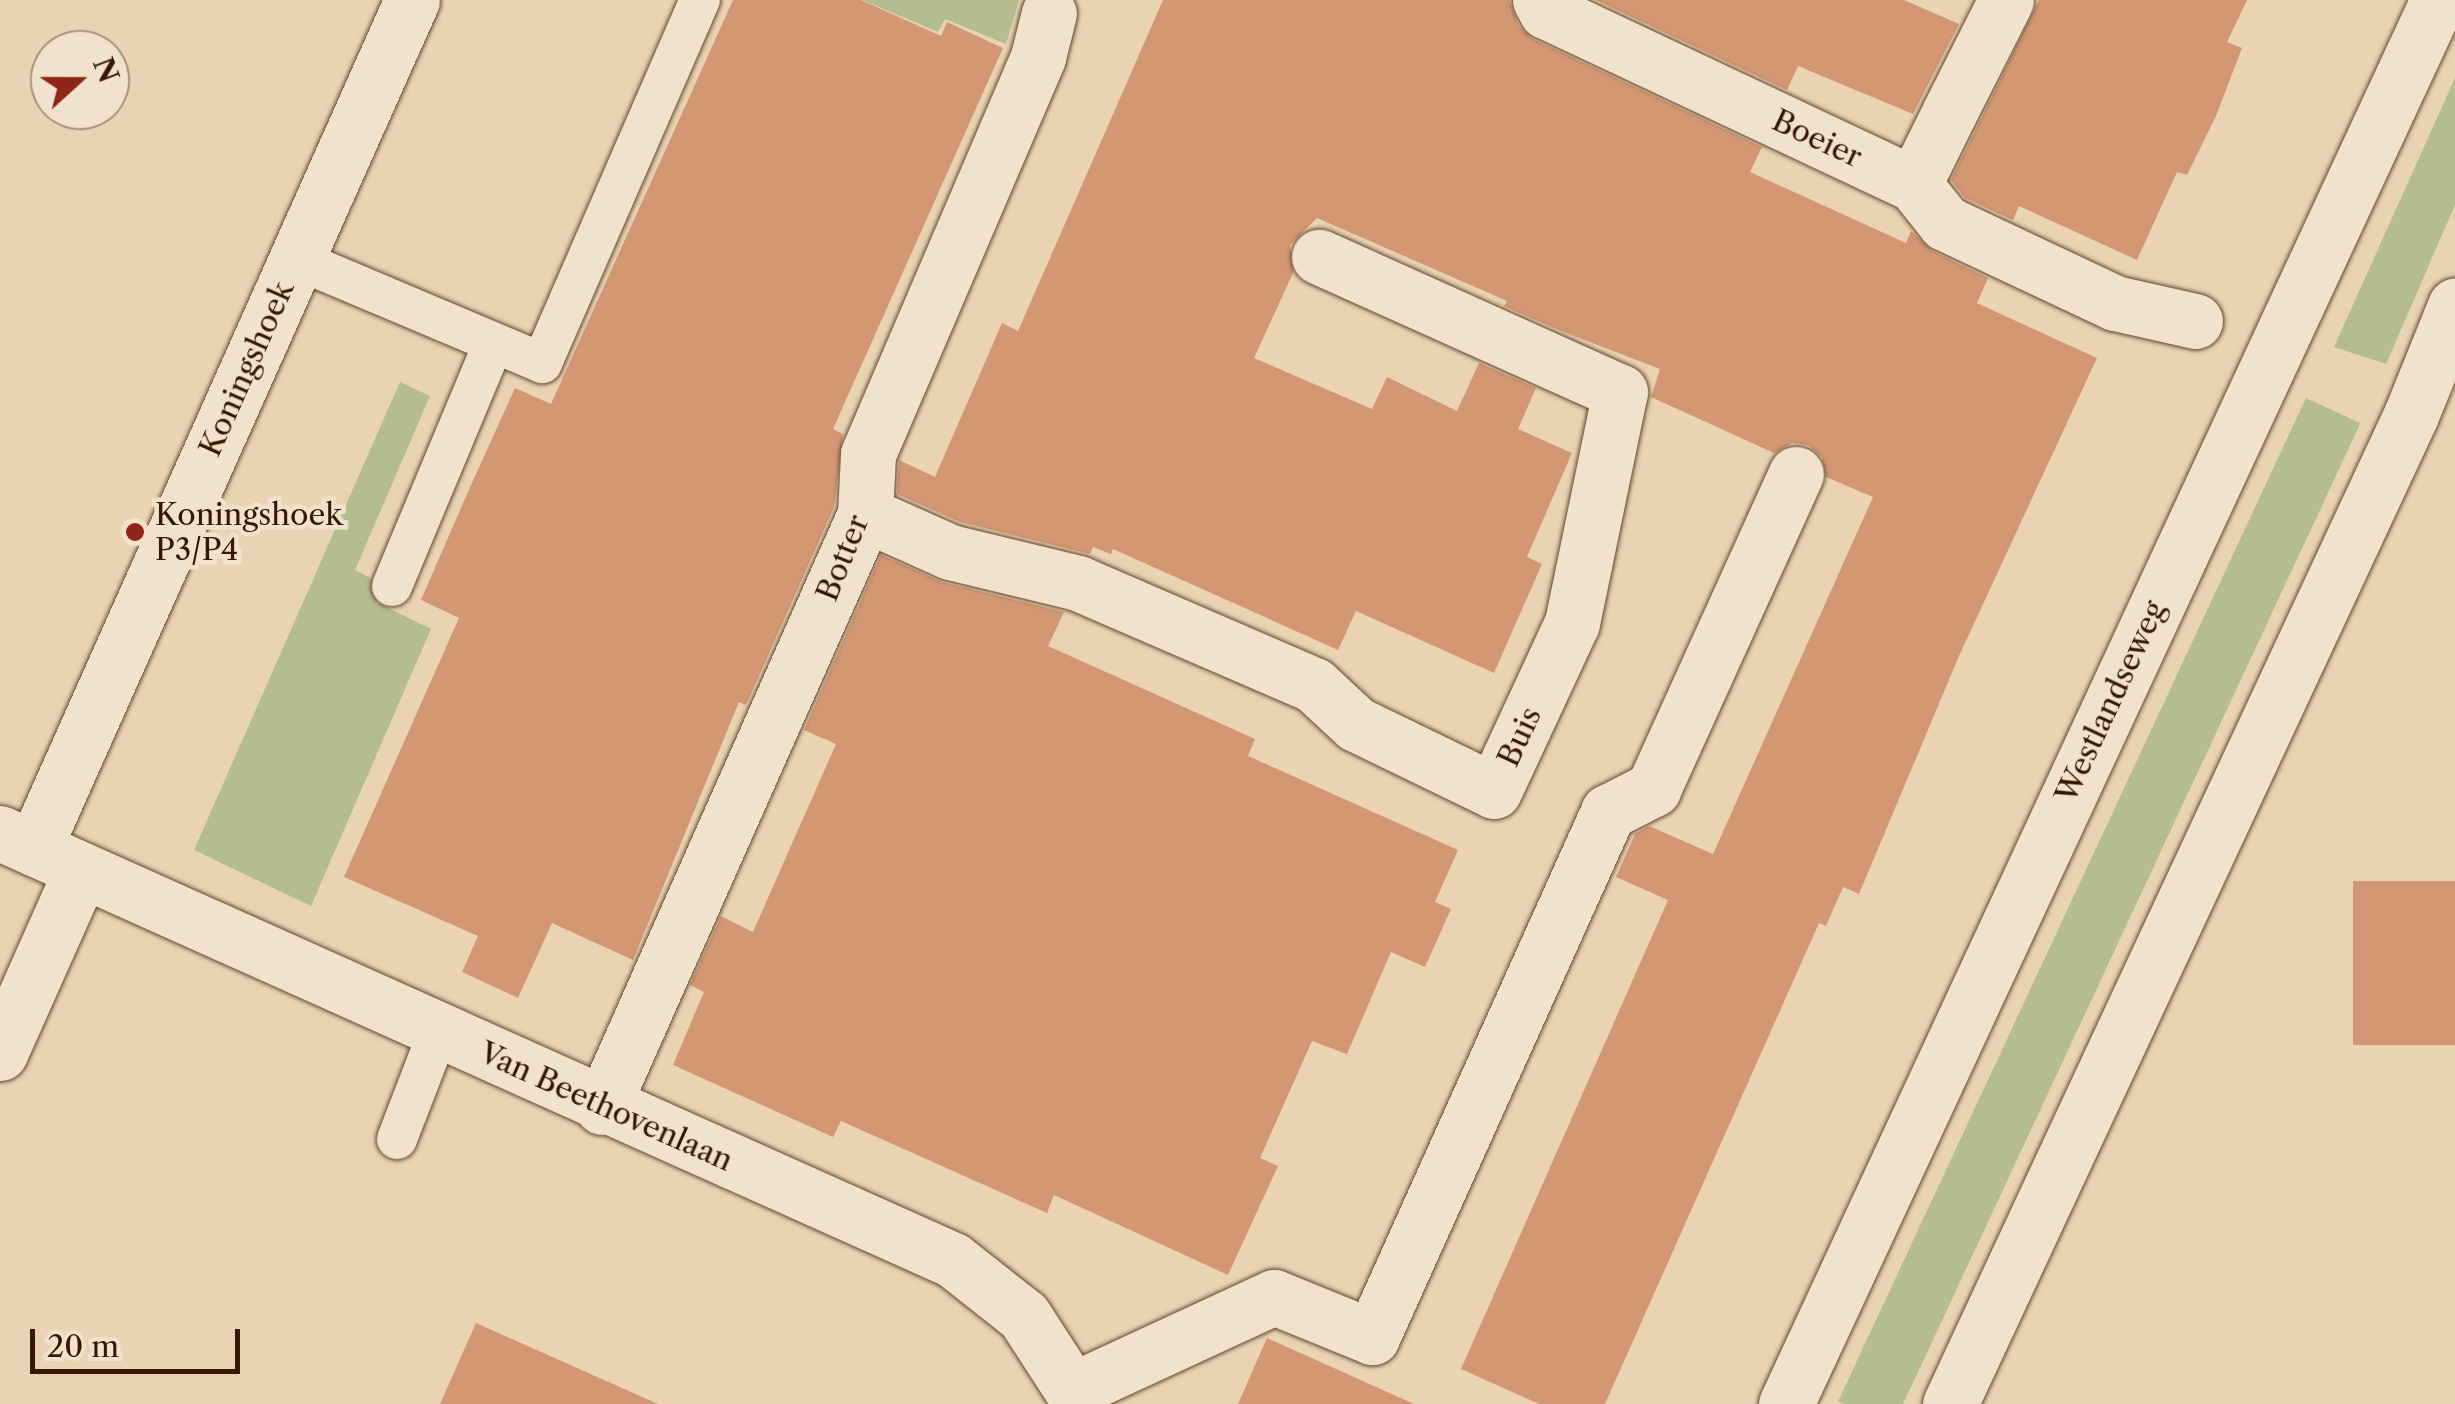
<!DOCTYPE html>
<style>
body{margin:0}
#map{position:relative;width:2455px;height:1404px;overflow:hidden;background:#e9d3b2;font-family:"Libre Caslon Text",serif}
div>[style]{position:absolute}
.green>*{inset:0;background:#b3bd8f;transform-origin:0 0}
.building>*{inset:0;background:#d49773;transform-origin:0 0}
.roads{filter:drop-shadow(0 0 2px #63472e) drop-shadow(0 0 2px #63472e)}
.service>*{height:40px;margin:-20px;padding:0 20px;transform-origin:20px;border-radius:20px;background:#f1e2cd}
.pedestrian>*{height:55px;margin:-27.5px;padding:0 27.5px;transform-origin:27.5px;border-radius:27.5px;background:#f1e2cd}
.minor>*{height:55px;margin:-27.5px;padding:0 27.5px;transform-origin:27.5px;border-radius:27.5px;background:#f1e2cd}
.secondary>*{height:55px;margin:-27.5px;padding:0 27.5px;transform-origin:27.5px;border-radius:27.5px;background:#f1e2cd}
.dots>*{width:28px;height:28px;translate:-50% -50%;box-sizing:border-box;border:5px solid #f1e2cd;border-radius:50%}
span{translate:-50% -50%;white-space:nowrap;text-align:center;line-height:1.15;-webkit-text-stroke:9px #f1e2cd;paint-order:stroke}
.street-label{font-size:30px;color:#361802}
.poi-label{font-size:30px;color:#361802}
.left{translate:0 -50%;text-align:left}
.north{position:absolute;left:30px;top:30px;width:100px;height:100px;box-sizing:border-box;background:#f1e2cd;border:2px solid #a6917c;border-radius:50%;rotate:69deg;font-size:28px;font-weight:700;line-height:40px;text-align:center;color:#361802}
.north::after{content:'';display:block;margin:auto;width:35px;height:45px;background:#8f2418;clip-path:polygon(50% 0,100% 100%,50% 72%,0 100%)}
.scale{position:absolute;left:30px;top:1329px;width:210px;height:45px;box-sizing:border-box;border:5px solid #361802;border-top:0;padding-left:12px;font-size:30px;line-height:35px;white-space:nowrap;color:#361802;-webkit-text-stroke:8px #f1e2cd;paint-order:stroke}
</style>
<div id="map">
<div class="green">
<div style="clip-path:polygon(862px 0,1019px 0,1006px 44px,945px 19px,938px 32px)"></div>
<div style="clip-path:polygon(2455px 78px,2455px 205px,2386px 364px,2334px 347px)"></div>
<div style="clip-path:polygon(400px 382px,430px 396px,355px 570px,384px 585px,376px 602px,431px 629px,311px 906px,194px 850px)"></div>
<div style="left:2306px;top:398px;width:60px;height:1107px;rotate:25deg"></div>
</div>
<div class="building">
<div style="clip-path:polygon(733px 0,861px 0,941px 36px,947px 22px,1003px 48px,833px 429px,843px 434px,834px 507px,746px 705px,739px 702px,633px 960px,552px 923px,518px 998px,462px 972px,478px 936px,344px 877px,459px 618px,421px 600px,467px 494px,515px 388px,551px 404px)"></div>
<div style="clip-path:polygon(1163px 0,1509px 0,1519px 26px,1533px 39px,1762px 147px,1750px 172px,1906px 243px,1911px 231px,1932px 251px,1988px 278px,1977px 303px,2097px 358px,1959px 656px,1859px 894px,1843px 887px,1826px 926px,1819px 923px,1605px 1404px,1539px 1404px,1461px 1369px,1668px 900px,1616px 877px,1635px 834px,1649px 826px,1713px 854px,1873px 497px,1826px 477px,1822px 457px,1808px 445px,1792px 443px,1774px 453px,1651px 397px,1660px 369px,1561px 331px,1504px 306px,1507px 301px,1317px 218px,1290px 245px,1293px 273px,1254px 358px,1372px 409px,1387px 377px,1457px 411px,1479px 363px,1536px 388px,1518px 429px,1572px 453px,1527px 557px,1542px 564px,1494px 673px,1356px 611px,1338px 650px,1113px 549px,1111px 554px,1093px 547px,1090px 554px,960px 522px,897px 494px,899px 460px,935px 477px,1002px 323px,1018px 331px)"></div>
<div style="clip-path:polygon(1596px 0,1904px 0,1959px 24px,1913px 114px,1798px 66px,1787px 90px)"></div>
<div style="clip-path:polygon(2039px 0,2247px 0,2227px 42px,2242px 48px,2216px 116px,2187px 175px,2177px 172px,2137px 260px,2019px 206px,2013px 220px,1965px 198px,1951px 180px)"></div>
<div style="clip-path:polygon(881px 555px,942px 582px,1064px 612px,1048px 646px,1255px 739px,1248px 756px,1458px 850px,1435px 902px,1451px 909px,1425px 967px,1391px 952px,1347px 1054px,1312px 1041px,1260px 1158px,1278px 1166px,1228px 1275px,1054px 1195px,1047px 1213px,841px 1121px,833px 1137px,673px 1065px,704px 992px,690px 985px,721px 916px,753px 932px,836px 744px,804px 730px)"></div>
<div style="left:2455px;top:881px;width:164px;height:102px;rotate:90deg"></div>
<div style="clip-path:polygon(476px 1323px,658px 1404px,440px 1404px)"></div>
<div style="clip-path:polygon(1267px 1338px,1414px 1404px,1238px 1404px)"></div>
</div>
<div class="roads">
<div class="service">
<div style="left:296px;top:259px;width:267px;rotate:22.9deg"></div>
<div style="left:542px;top:363px;width:396px;rotate:-66.5deg"></div>
<div style="left:392px;top:586px;width:262px;rotate:-67.3deg"></div>
<div style="left:397px;top:1139px;width:114px;rotate:-68.9deg"></div>
</div>
<div class="pedestrian">
<div style="left:1540px;top:0;width:13px;rotate:61deg"></div>
<div style="left:1546px;top:11px;width:407px;rotate:25.2deg"></div>
<div style="left:1914px;top:184px;width:50px;rotate:51.5deg"></div>
<div style="left:1945px;top:223px;width:188px;rotate:25.2deg"></div>
<div style="left:2115px;top:303px;width:82px;rotate:12.7deg"></div>
<div style="left:1914px;top:184px;width:81px;rotate:-63.7deg"></div>
<div style="left:0;top:1053px;width:197px;rotate:-66deg"></div>
</div>
<div class="minor">
<div style="left:1950px;top:111px;width:124px;rotate:-63.2deg"></div>
<div style="left:865px;top:514px;width:93px;rotate:24.1deg"></div>
<div style="left:950px;top:552px;width:132px;rotate:13.6deg"></div>
<div style="left:1078px;top:583px;width:257px;rotate:23.4deg"></div>
<div style="left:1314px;top:685px;width:57px;rotate:42.9deg"></div>
<div style="left:1356px;top:724px;width:153px;rotate:25.9deg"></div>
<div style="left:1494px;top:791px;width:185px;rotate:-65.1deg"></div>
<div style="left:1572px;top:623px;width:236px;rotate:-78.3deg"></div>
<div style="left:1620px;top:392px;width:330px;rotate:-155.8deg"></div>
<div style="left:0;top:833px;width:1044px;rotate:24.14deg"></div>
<div style="left:953px;top:1260px;width:90px;rotate:38.3deg"></div>
<div style="left:1024px;top:1316px;width:105px;rotate:57.1deg"></div>
<div style="left:34px;top:848px;width:928px;rotate:-65.97deg"></div>
<div style="left:602px;top:1107px;width:649px;rotate:-66.08deg"></div>
<div style="left:865px;top:514px;width:60px;rotate:-87.1deg"></div>
<div style="left:868px;top:454px;width:432px;rotate:-66.8deg"></div>
<div style="left:1038px;top:57px;width:45px;rotate:-76deg"></div>
<div style="left:1077px;top:1388px;width:217px;rotate:-24.8deg"></div>
<div style="left:1274px;top:1297px;width:106px;rotate:22.2deg"></div>
<div style="left:1372px;top:1337px;width:576px;rotate:-65.79deg"></div>
<div style="left:1608px;top:812px;width:51px;rotate:-27.1deg"></div>
<div style="left:1653px;top:789px;width:346px;rotate:-65.6deg"></div>
</div>
<div class="secondary">
<div style="left:1786px;top:1404px;width:1548px;rotate:-65.09deg"></div>
<div style="left:1950px;top:1404px;width:1091px;rotate:-65.01deg"></div>
<div style="left:2411px;top:415px;width:118px;rotate:-68deg"></div>
</div>
</div>
<div class="dots">
<div style="left:135px;top:532px;background:#8f2418"></div>
</div>
<div class="street-label">
<span style="left:1817px;top:139px;rotate:25deg">Boeier</span>
<span style="left:247px;top:369px;rotate:-66deg">Koningshoek</span>
<span style="left:843px;top:558px;rotate:-68deg">Botter</span>
<span style="left:2111px;top:702px;rotate:-65deg">Westlandseweg</span>
<span style="left:1520px;top:737px;rotate:-65deg">Buis</span>
<span style="left:606px;top:1107px;rotate:24deg">Van Beethovenlaan</span>
</div>
<div class="poi-label">
<span class="left" style="left:155px;top:532px">Koningshoek<br>P3/P4</span>
</div>
<div class="north">N</div>
<div class="scale">20 m</div>
</div>
